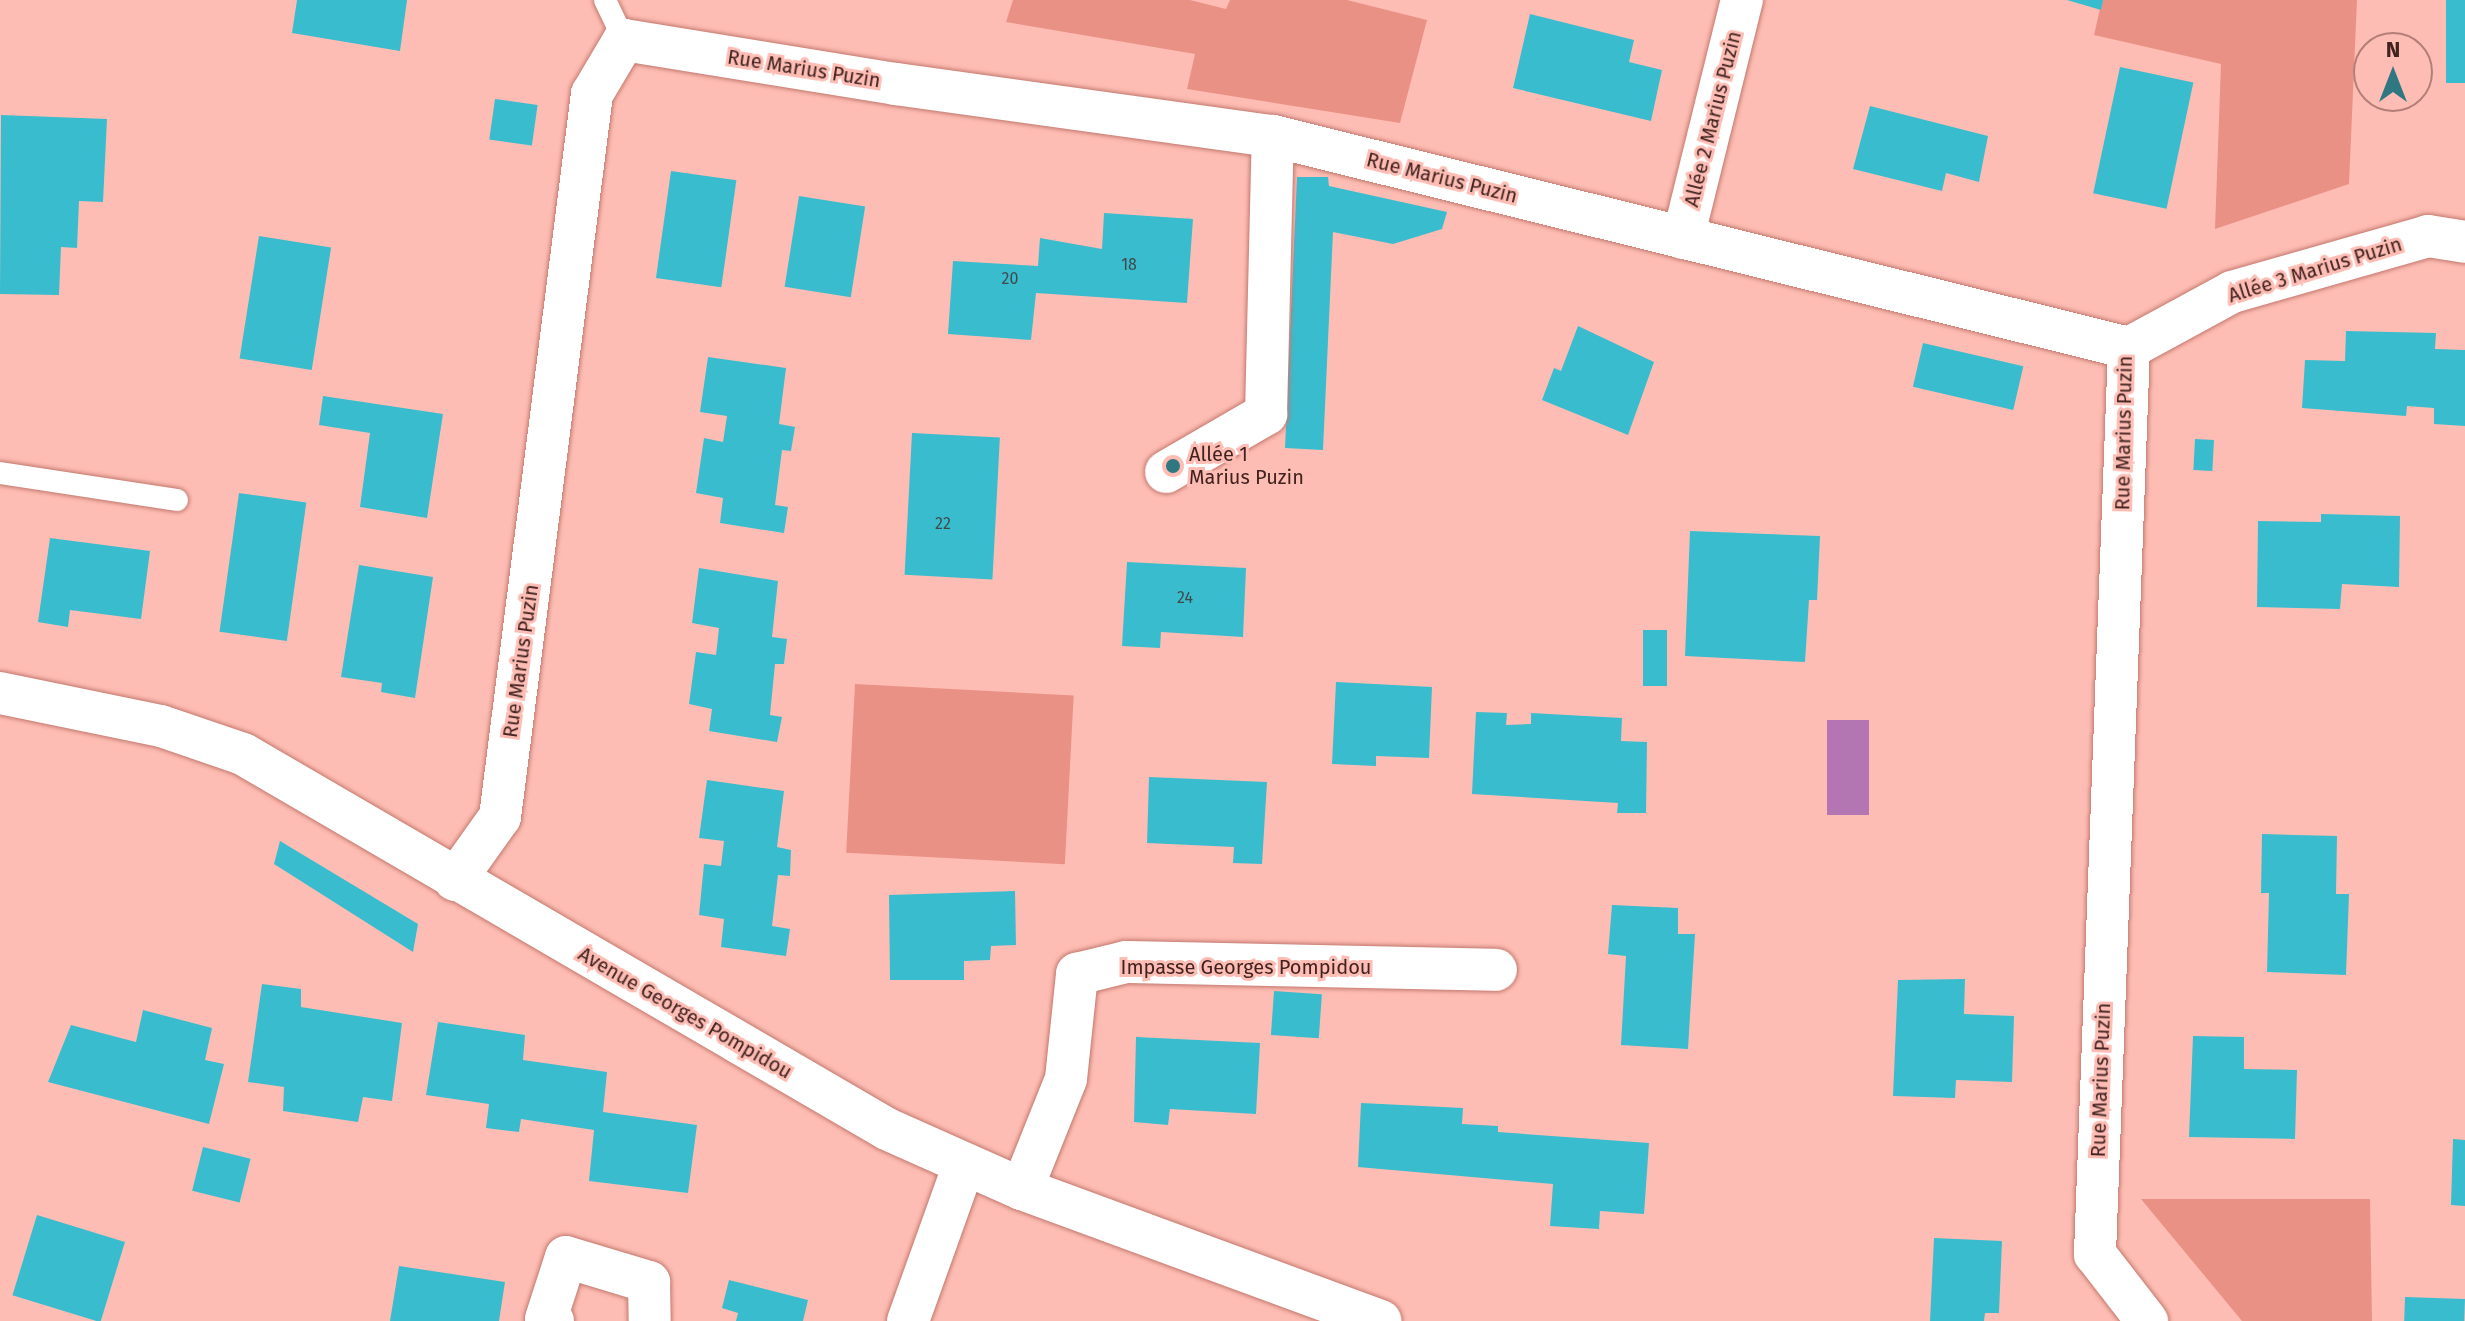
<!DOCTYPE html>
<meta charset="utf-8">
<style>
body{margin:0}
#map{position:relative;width:2465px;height:1321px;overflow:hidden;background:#febdb4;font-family:"Fira Sans",sans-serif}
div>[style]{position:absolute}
.green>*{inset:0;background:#ea9185;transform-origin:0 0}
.water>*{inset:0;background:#b476b2;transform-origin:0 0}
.building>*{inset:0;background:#39bdce;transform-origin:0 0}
.roads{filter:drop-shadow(0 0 2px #c3786e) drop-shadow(0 0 2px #c3786e)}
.lane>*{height:22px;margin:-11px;padding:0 11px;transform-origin:11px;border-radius:11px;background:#fff}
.street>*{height:42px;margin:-21px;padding:0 21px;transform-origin:21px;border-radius:21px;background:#fff}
.dots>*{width:22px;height:22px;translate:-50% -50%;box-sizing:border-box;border:4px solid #febdb4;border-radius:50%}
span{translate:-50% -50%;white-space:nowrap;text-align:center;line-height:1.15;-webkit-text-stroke:6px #febdb4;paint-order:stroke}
.number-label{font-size:16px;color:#3f494b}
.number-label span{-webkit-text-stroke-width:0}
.street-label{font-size:20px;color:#41221f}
.poi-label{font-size:20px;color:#41221f}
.left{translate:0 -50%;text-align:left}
.north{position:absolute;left:2353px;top:32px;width:80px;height:80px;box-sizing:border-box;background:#febdb4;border:2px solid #b27f78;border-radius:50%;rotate:0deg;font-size:22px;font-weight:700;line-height:32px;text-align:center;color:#41221f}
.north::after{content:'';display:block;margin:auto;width:28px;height:36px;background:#2f7781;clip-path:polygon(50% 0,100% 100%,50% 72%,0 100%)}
</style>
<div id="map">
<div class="green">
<div style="clip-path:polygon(1013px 0,1190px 0,1226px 9px,1230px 0,1347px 0,1427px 20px,1400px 123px,1187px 89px,1195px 54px,1006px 22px)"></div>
<div style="clip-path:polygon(2102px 0,2357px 0,2349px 184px,2215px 229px,2221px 64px,2094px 35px)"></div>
<div style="left:855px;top:684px;width:219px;height:169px;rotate:3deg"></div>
<div style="clip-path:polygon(2141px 1199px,2370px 1199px,2372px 1321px,2242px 1321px)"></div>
</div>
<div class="water">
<div style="left:1827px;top:720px;width:42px;height:95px"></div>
</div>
<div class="building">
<div style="clip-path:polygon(297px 0,407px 0,400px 51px,292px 33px)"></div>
<div style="clip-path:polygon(2067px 0,2103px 0,2101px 10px)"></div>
<div style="left:2446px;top:0;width:19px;height:83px"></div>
<div style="clip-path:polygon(1530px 14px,1634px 40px,1629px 62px,1662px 70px,1651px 121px,1513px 88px)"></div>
<div style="left:2120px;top:67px;width:75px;height:129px;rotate:12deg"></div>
<div style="left:495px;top:99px;width:43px;height:41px;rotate:8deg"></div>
<div style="clip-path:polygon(1870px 106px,1988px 136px,1979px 182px,1946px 173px,1942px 191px,1853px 169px)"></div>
<div style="clip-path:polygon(1px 115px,107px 119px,103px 202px,79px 201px,77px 248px,61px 247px,59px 295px,0 294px)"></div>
<div style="left:671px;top:171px;width:66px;height:108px;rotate:8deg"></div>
<div style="clip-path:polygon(1297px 177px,1328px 177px,1329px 186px,1447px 212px,1442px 229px,1393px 244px,1333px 232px,1323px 450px,1285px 448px)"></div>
<div style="left:799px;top:196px;width:67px;height:92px;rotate:9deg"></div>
<div style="clip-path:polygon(1104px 213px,1193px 219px,1187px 303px,1036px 293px,1031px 340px,948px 334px,953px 261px,1038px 266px,1040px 238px,1102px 249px)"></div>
<div style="left:259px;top:236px;width:73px;height:124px;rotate:9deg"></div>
<div style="clip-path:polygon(1578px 326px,1654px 362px,1628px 435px,1542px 400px,1554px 368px,1561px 371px)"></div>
<div style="clip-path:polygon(2346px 331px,2436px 333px,2435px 349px,2465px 350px,2465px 426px,2434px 424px,2434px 408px,2407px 406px,2406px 416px,2302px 408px,2305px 360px,2345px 361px)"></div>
<div style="left:1923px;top:343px;width:103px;height:45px;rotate:13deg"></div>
<div style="clip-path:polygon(708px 357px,786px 368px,779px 424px,795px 427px,791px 451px,782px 450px,775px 505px,788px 507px,784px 533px,720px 523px,723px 498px,696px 493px,704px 438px,723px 442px,727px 416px,700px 412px)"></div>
<div style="clip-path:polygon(323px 396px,443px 414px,427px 518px,360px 507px,370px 433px,319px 425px)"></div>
<div style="left:912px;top:433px;width:88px;height:142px;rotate:3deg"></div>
<div style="left:2195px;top:439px;width:19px;height:31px;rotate:3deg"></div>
<div style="left:239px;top:493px;width:68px;height:140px;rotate:8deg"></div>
<div style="clip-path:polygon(2321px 514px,2400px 516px,2399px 587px,2342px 584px,2340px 609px,2257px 607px,2258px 521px,2321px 522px)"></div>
<div style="clip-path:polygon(1690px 531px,1820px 536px,1817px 600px,1809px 600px,1805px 662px,1685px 656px)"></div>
<div style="clip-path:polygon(50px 538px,150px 551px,141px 619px,70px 610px,68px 627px,38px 622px)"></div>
<div style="clip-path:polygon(1127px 562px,1246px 568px,1243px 637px,1161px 632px,1160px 648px,1122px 646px)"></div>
<div style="clip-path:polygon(359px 565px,433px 577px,415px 698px,381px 692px,382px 683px,341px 677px)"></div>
<div style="clip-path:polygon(699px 568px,778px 581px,772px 637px,787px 639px,784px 664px,775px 664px,770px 715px,782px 717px,777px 742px,709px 731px,712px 709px,689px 704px,696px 652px,716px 655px,719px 628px,692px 623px)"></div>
<div style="left:1643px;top:630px;width:24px;height:56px"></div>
<div style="clip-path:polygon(1336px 682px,1432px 687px,1429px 758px,1376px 756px,1376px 766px,1332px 764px)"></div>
<div style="clip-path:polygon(1476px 712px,1507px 713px,1506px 725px,1531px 724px,1531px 713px,1622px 718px,1621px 741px,1647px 742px,1646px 813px,1617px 813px,1618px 803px,1472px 794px)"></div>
<div style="clip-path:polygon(1149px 777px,1267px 782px,1262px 864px,1233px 863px,1234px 847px,1147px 843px)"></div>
<div style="clip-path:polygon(707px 780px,784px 791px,777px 847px,791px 850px,790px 876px,778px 875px,772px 926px,790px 929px,786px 956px,721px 947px,724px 919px,699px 915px,704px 864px,721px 866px,724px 841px,699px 838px)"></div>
<div style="clip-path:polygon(2262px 834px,2337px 836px,2336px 894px,2349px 894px,2346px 975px,2267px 972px,2269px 893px,2261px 893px)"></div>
<div style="clip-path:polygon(280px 841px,418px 924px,413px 952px,274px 864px)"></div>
<div style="clip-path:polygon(1015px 891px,1016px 945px,991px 946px,990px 960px,964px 961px,964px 980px,890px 980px,889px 895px)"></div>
<div style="clip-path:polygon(1612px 905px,1678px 908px,1678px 934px,1695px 934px,1688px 1049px,1621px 1045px,1626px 956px,1608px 954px)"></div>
<div style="clip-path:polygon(1965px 979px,1964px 1014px,2014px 1016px,2012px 1082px,1956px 1080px,1955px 1098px,1893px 1096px,1898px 980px)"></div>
<div style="clip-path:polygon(262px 984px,301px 989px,301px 1007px,402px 1023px,392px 1101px,363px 1097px,358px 1122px,283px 1111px,284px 1087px,248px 1082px)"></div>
<div style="left:1274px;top:991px;width:48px;height:44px;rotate:4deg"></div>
<div style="clip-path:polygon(143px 1010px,212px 1028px,205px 1060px,224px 1064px,209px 1124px,48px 1082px,71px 1025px,136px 1042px)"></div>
<div style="clip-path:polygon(438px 1022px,525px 1035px,523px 1060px,607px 1072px,603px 1112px,697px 1125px,688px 1193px,589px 1181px,594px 1130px,521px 1119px,519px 1132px,486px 1128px,489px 1104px,426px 1095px)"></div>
<div style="clip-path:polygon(2193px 1036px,2244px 1037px,2244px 1069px,2297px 1070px,2295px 1139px,2189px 1137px)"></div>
<div style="clip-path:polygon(1136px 1037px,1260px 1043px,1256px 1114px,1170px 1109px,1168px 1125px,1134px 1122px)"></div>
<div style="clip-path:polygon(1361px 1103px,1463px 1108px,1462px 1124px,1498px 1126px,1498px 1132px,1649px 1143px,1644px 1214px,1600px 1211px,1599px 1229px,1550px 1226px,1553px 1184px,1358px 1167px)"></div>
<div style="clip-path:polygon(2453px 1139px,2465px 1140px,2465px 1206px,2451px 1205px)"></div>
<div style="left:203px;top:1147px;width:49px;height:45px;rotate:14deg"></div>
<div style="left:37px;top:1215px;width:92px;height:84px;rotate:17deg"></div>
<div style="clip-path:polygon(1934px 1238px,2002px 1241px,1999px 1313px,1985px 1313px,1984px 1321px,1930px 1321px)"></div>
<div style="clip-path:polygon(399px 1266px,505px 1282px,499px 1321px,390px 1321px)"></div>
<div style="clip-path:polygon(729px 1280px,808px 1300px,803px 1321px,736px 1321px,738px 1313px,722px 1308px)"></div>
<div style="left:2405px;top:1297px;width:60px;height:24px;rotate:2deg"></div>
</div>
<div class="roads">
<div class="lane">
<div style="left:605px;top:0;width:44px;rotate:64.6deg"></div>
<div style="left:0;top:473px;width:179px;rotate:8.7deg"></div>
</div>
<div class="street">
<div style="left:1683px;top:238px;width:245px;rotate:-76.1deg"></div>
<div style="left:2129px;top:348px;width:117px;rotate:-28.5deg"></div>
<div style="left:2232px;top:292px;width:204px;rotate:-15.9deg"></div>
<div style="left:2428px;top:236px;width:37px;rotate:9deg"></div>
<div style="left:1166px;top:472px;width:116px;rotate:-30.1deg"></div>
<div style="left:1266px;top:414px;width:278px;rotate:-88.6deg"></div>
<div style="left:0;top:693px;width:164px;rotate:11.6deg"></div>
<div style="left:161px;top:726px;width:87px;rotate:18.9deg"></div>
<div style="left:243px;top:754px;width:745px;rotate:30.21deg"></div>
<div style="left:887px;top:1129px;width:148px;rotate:24deg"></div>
<div style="left:1022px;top:1189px;width:382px;rotate:20.2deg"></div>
<div style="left:455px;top:880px;width:77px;rotate:-54.5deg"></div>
<div style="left:500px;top:817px;width:729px;rotate:-82.75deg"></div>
<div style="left:592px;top:94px;width:63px;rotate:-59.3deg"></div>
<div style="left:624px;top:40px;width:276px;rotate:9.2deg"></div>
<div style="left:896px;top:84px;width:381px;rotate:7.9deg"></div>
<div style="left:1273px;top:136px;width:882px;rotate:13.91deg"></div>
<div style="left:2129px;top:348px;width:907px;rotate:92.15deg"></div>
<div style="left:2095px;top:1254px;width:85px;rotate:52.2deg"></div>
<div style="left:1022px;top:1189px;width:118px;rotate:-68.2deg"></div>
<div style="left:1066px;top:1079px;width:106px;rotate:-84deg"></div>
<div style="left:1077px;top:974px;width:50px;rotate:-13.8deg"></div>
<div style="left:1126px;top:962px;width:370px;rotate:1.2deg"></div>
<div style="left:553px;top:1321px;width:7px;rotate:-164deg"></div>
<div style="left:546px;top:1319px;width:65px;rotate:-72.1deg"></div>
<div style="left:566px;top:1257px;width:87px;rotate:16.8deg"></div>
<div style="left:649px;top:1282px;width:39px;rotate:89deg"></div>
<div style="left:908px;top:1321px;width:166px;rotate:-70.3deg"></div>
</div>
</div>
<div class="dots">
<div style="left:1173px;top:466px;background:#2f7781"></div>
</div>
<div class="number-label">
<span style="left:1129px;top:265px">18</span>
<span style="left:1010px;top:279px">20</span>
<span style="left:943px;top:524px">22</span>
<span style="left:1185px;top:598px">24</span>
</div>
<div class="street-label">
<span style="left:804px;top:69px;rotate:9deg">Rue Marius Puzin</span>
<span style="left:1713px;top:119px;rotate:-76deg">Allée 2 Marius Puzin</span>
<span style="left:1442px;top:178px;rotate:14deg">Rue Marius Puzin</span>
<span style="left:2315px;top:270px;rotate:-17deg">Allée 3 Marius Puzin</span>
<span style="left:2124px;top:433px;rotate:-89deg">Rue Marius Puzin</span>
<span style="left:521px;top:661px;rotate:-82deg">Rue Marius Puzin</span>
<span style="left:1246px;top:967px">Impasse Georges Pompidou</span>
<span style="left:685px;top:1013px;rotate:30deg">Avenue Georges Pompidou</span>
<span style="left:2101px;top:1080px;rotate:-88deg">Rue Marius Puzin</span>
</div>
<div class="poi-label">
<span class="left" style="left:1189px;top:466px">Allée 1<br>Marius Puzin</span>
</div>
<div class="north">N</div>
</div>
